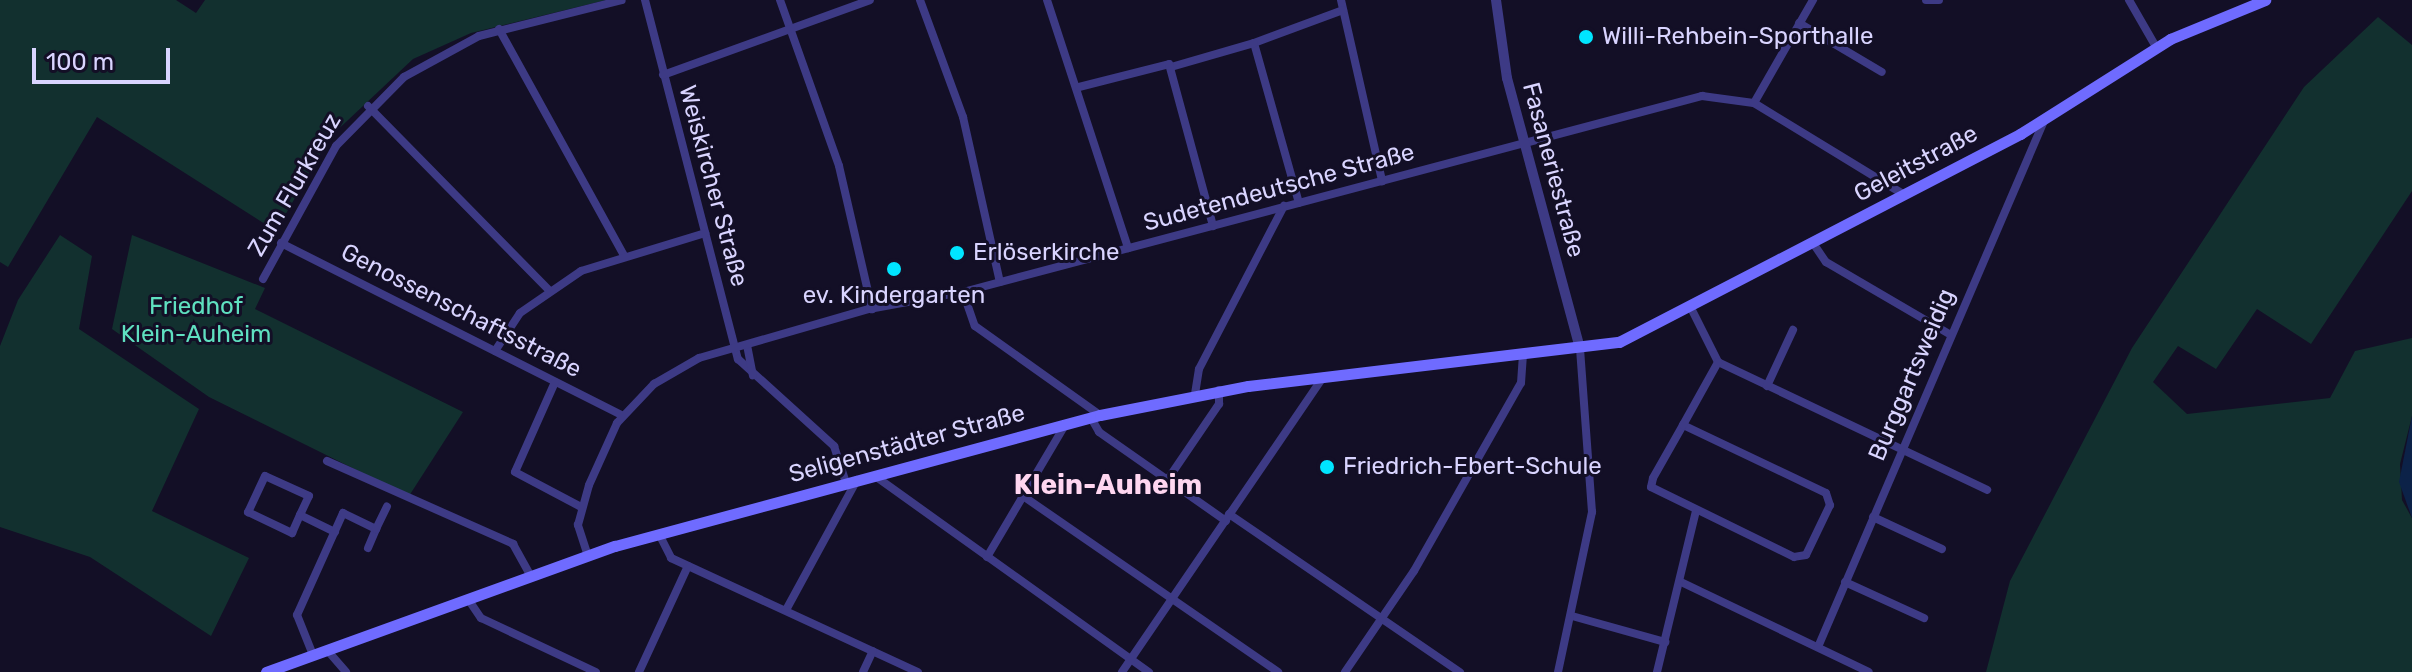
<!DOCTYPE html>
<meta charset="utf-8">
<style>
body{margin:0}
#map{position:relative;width:2412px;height:672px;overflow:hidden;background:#130f26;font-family:Rubik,sans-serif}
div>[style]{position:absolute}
.green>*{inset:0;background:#12302f}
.water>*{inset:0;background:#0c2248}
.minor>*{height:8px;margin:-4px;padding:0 4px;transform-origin:4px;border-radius:4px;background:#3d3a85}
.tertiary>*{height:10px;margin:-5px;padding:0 5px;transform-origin:5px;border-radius:5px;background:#3d3a85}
.secondary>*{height:11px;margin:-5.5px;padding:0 5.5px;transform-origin:5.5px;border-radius:5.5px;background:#6f6bff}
.dots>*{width:22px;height:22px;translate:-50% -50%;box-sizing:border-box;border:4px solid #130f26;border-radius:50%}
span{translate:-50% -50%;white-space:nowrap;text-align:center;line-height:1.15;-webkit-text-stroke:6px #130f26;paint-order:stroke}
.poi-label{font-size:24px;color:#d9d4ff}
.left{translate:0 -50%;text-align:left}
.street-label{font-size:24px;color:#d9d4ff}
.park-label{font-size:24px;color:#5fe0c0}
.quarter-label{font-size:28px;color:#ffd6f0;font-weight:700}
.scale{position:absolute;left:32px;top:48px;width:138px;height:36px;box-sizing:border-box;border:4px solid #d9d4ff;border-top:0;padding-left:10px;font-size:24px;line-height:28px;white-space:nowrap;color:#d9d4ff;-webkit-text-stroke:6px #130f26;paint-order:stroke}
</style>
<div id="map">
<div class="green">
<div style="clip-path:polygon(0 0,176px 0,196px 13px,205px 0,606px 0,471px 33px,413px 59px,330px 137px,276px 231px,97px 117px,8px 267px,0 262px)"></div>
<div style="clip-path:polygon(2378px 17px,2412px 45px,2412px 191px,2311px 344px,2257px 309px,2216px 369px,2178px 346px,2153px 382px,2187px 414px,2330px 398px,2355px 351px,2412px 338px,2412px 416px,2400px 464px,2402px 500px,2412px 518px,2412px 672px,1986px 672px,2010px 581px,2132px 348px,2304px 87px)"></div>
<div style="clip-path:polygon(60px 235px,92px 256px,79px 329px,199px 409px,152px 511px,249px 558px,211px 636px,90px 557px,0 527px,0 346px,18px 300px)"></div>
<div style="clip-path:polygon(132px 235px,265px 288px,255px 309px,463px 412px,409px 496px,209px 397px,112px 329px)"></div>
</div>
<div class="water">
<div style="clip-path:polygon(2412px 416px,2412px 518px,2399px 482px)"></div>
</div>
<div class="minor">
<div style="left:645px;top:0;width:371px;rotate:75.5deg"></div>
<div style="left:738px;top:359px;width:130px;rotate:42.2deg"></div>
<div style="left:834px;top:446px;width:40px;rotate:72deg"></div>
<div style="left:780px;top:0;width:176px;rotate:70.4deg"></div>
<div style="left:839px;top:166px;width:147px;rotate:77deg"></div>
<div style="left:920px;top:0;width:125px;rotate:69.8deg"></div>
<div style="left:963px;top:117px;width:169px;rotate:77.4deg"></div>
<div style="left:1047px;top:0;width:261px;rotate:71.9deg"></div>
<div style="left:1341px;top:0;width:186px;rotate:77.2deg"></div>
<div style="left:1926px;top:0;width:13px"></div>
<div style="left:2129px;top:0;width:54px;rotate:60.1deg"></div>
<div style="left:1799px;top:23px;width:96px;rotate:30.6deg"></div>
<div style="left:499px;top:29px;width:258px;rotate:61.1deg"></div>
<div style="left:1254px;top:43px;width:166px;rotate:74.3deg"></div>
<div style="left:1254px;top:43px;width:95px;rotate:-20.3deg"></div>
<div style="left:1171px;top:67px;width:86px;rotate:-16.1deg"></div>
<div style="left:663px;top:75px;width:220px;rotate:-19.9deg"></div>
<div style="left:1079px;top:87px;width:93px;rotate:-14.3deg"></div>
<div style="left:1169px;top:64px;width:168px;rotate:74.8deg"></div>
<div style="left:1754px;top:103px;width:119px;rotate:-60.2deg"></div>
<div style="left:368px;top:106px;width:258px;rotate:45.5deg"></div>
<div style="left:281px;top:243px;width:382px;rotate:26.8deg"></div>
<div style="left:1813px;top:243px;width:23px;rotate:56deg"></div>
<div style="left:1826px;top:262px;width:145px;rotate:30.3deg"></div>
<div style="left:263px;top:279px;width:152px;rotate:-61.2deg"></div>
<div style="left:336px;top:146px;width:97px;rotate:-45.4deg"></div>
<div style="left:404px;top:77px;width:85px;rotate:-28.7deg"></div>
<div style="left:479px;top:36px;width:147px;rotate:-14.1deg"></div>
<div style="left:963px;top:292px;width:36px;rotate:71deg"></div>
<div style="left:975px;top:326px;width:153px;rotate:35.5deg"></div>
<div style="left:1691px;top:308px;width:60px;rotate:63.4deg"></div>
<div style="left:1718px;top:362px;width:298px;rotate:25.4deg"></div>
<div style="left:747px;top:345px;width:31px;rotate:79deg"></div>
<div style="left:495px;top:351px;width:45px;rotate:-56.7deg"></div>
<div style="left:520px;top:313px;width:74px;rotate:-34.5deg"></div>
<div style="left:581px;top:271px;width:130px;rotate:-17deg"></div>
<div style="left:555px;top:382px;width:98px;rotate:114deg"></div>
<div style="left:515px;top:472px;width:75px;rotate:27.9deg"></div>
<div style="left:1767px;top:386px;width:62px;rotate:-65.1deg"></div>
<div style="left:1195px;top:394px;width:25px;rotate:-81deg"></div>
<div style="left:1199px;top:369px;width:184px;rotate:-62.5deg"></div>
<div style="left:1091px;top:418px;width:16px;rotate:60deg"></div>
<div style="left:1099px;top:432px;width:155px;rotate:35deg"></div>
<div style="left:1683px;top:425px;width:158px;rotate:25.4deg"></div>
<div style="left:1826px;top:493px;width:13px;rotate:72deg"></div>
<div style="left:1830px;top:505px;width:55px;rotate:115.6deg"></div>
<div style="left:1806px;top:555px;width:12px;rotate:171deg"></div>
<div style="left:1794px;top:557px;width:159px;rotate:-153.9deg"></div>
<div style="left:1651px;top:487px;width:9px;rotate:-77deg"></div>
<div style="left:1653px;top:478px;width:61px;rotate:-60.5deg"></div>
<div style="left:1683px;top:425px;width:72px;rotate:-60.9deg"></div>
<div style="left:327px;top:461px;width:204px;rotate:24deg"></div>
<div style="left:513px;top:544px;width:38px;rotate:61deg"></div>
<div style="left:875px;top:476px;width:337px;rotate:35.6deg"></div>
<div style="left:1168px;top:479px;width:91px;rotate:-55.8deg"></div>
<div style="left:1219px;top:404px;width:14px;rotate:-90deg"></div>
<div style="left:1023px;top:496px;width:310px;rotate:34.6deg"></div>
<div style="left:1229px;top:514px;width:280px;rotate:34.4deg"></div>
<div style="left:300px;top:515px;width:21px;rotate:-65deg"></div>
<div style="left:309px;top:496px;width:48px;rotate:-155.6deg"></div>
<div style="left:265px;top:476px;width:40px;rotate:115deg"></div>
<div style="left:248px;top:512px;width:49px;rotate:25.5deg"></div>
<div style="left:292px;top:533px;width:20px;rotate:-66deg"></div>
<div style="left:300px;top:515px;width:39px;rotate:26deg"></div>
<div style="left:1873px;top:517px;width:76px;rotate:24.9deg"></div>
<div style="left:659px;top:534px;width:27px;rotate:63deg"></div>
<div style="left:671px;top:558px;width:272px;rotate:24.8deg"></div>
<div style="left:368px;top:548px;width:21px;rotate:-67deg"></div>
<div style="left:588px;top:556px;width:33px;rotate:-108deg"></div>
<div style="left:578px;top:525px;width:41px;rotate:-74.6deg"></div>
<div style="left:589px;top:485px;width:68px;rotate:-65.7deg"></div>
<div style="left:617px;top:423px;width:54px;rotate:-46.5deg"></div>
<div style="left:654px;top:384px;width:52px;rotate:-30deg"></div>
<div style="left:699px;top:358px;width:177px;rotate:-16.1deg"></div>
<div style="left:869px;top:309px;width:96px;rotate:-10.3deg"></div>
<div style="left:963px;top:292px;width:765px;rotate:-14.85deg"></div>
<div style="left:1702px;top:96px;width:52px;rotate:7.7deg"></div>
<div style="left:1754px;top:103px;width:177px;rotate:31.4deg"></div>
<div style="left:987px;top:557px;width:153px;rotate:-59.4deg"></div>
<div style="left:1681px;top:582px;width:208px;rotate:25.6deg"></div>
<div style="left:1845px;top:582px;width:87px;rotate:24.5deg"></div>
<div style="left:468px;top:599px;width:23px;rotate:56deg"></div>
<div style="left:481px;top:618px;width:127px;rotate:25.2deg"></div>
<div style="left:786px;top:610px;width:148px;rotate:-61.4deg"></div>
<div style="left:1572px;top:616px;width:97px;rotate:15.6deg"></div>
<div style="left:1818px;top:647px;width:572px;rotate:-66.75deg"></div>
<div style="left:327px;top:650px;width:29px;rotate:49deg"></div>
<div style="left:313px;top:655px;width:43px;rotate:-111.8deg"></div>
<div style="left:297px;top:615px;width:112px;rotate:-65.7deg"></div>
<div style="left:343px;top:513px;width:37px;rotate:26deg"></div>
<div style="left:376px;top:529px;width:25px;rotate:-64deg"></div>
<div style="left:639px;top:672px;width:117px;rotate:-65.2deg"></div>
<div style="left:863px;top:672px;width:23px;rotate:-65deg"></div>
<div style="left:1122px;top:672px;width:357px;rotate:-55.7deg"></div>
<div style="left:1345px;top:672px;width:122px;rotate:-55.7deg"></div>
<div style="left:1414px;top:571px;width:216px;rotate:-60.4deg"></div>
<div style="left:1521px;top:383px;width:28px;rotate:-86deg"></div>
<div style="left:1558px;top:672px;width:164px;rotate:-78deg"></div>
<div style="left:1592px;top:512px;width:163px;rotate:-94.2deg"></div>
<div style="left:1657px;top:672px;width:166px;rotate:-76.4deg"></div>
</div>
<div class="tertiary">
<div style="left:1496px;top:0;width:79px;rotate:82deg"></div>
<div style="left:1507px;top:78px;width:281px;rotate:74.9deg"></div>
</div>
<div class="secondary">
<div style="left:266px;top:672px;width:371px;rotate:-19.9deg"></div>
<div style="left:615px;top:546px;width:502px;rotate:-15.12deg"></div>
<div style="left:1100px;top:415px;width:151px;rotate:-11.1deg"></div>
<div style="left:1248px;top:386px;width:374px;rotate:-6.8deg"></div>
<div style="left:1619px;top:342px;width:452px;rotate:-27.4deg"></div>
<div style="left:2020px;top:134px;width:178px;rotate:-32.3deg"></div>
<div style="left:2170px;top:39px;width:103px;rotate:-22.3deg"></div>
</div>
<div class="dots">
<div style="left:1586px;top:37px;background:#00e5ff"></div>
<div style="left:957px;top:253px;background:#00e5ff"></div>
<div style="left:894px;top:269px;background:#00e5ff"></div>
<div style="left:1327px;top:467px;background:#00e5ff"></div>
</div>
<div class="poi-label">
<span class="left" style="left:1602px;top:37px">Willi-Rehbein-Sporthalle</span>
<span class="left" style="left:973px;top:253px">Erlöserkirche</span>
<span style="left:894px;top:296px">ev. Kindergarten</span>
<span class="left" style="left:1343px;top:467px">Friedrich-Ebert-Schule</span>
</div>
<div class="street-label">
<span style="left:1916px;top:164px;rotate:-28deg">Geleitstraße</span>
<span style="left:1553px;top:170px;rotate:75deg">Fasaneriestraße</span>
<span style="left:295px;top:185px;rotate:-60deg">Zum Flurkreuz</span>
<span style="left:713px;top:186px;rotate:75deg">Weiskircher Straße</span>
<span style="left:1279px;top:188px;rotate:-15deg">Sudetendeutsche Straße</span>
<span style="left:461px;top:311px;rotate:27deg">Genossenschaftsstraße</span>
<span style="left:1912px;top:375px;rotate:-67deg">Burggartsweidig</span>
<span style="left:907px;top:444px;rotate:-15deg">Seligenstädter Straße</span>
</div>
<div class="park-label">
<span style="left:196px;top:321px">Friedhof<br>Klein-Auheim</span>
</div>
<div class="quarter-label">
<span style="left:1108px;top:485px">Klein-Auheim</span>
</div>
<div class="scale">100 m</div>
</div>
